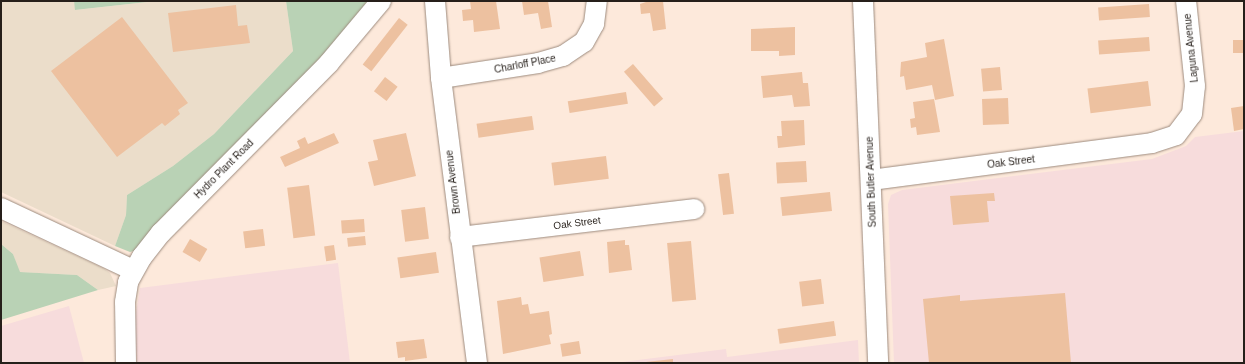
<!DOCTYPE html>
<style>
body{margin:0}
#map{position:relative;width:1245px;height:364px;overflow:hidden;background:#fde9db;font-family:Helvetica,sans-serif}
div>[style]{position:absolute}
.commercial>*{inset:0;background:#ebddca}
.industrial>*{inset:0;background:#f7dcdc}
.green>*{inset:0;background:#b9d2b5}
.building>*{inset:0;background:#edc1a0;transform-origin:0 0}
.roads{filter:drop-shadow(0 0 1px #9d8b7e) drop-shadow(0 0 1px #9d8b7e)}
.minor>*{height:20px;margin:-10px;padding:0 10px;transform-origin:10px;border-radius:10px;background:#fff}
span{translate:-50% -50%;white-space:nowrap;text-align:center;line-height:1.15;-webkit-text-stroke:3px #fff;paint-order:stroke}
.street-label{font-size:10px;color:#261f1a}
.frame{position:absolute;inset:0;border:2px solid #261f1a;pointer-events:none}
</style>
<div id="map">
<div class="commercial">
<div style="clip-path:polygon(1px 1px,74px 1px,76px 10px,156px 1px,286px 1px,293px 51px,214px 134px,173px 166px,127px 195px,126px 215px,115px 246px,1px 192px)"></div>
<div style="clip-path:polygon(1px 221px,103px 268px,110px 273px,116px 286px,98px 290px,77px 275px,19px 272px,13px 254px,1px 244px)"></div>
</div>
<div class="industrial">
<div style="clip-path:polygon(1244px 131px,1244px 363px,894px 363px,888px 204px,891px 195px,902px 190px,1152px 159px,1186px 146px,1195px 137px)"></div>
<div style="clip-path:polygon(338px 263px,350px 363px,137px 363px,134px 324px,140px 288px)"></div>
<div style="clip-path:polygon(69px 306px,84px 363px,1px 363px,1px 326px)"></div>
<div style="clip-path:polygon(858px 340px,859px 363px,614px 363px,726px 349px,727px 357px)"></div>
</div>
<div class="green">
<div style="clip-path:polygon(74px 1px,156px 1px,75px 10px)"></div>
<div style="clip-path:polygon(286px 1px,371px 1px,330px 49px,137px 250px,130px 252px,115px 246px,126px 215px,127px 195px,173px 166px,214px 134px,293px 51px)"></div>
<div style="clip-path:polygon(1px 244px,13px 254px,20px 272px,77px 275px,98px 290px,1px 320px)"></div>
</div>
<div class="building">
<div style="clip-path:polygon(470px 1px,496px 1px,500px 29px,474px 32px,473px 20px,463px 21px,462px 10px,471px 9px)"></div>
<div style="clip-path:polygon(522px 1px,548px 1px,552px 27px,541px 29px,538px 13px,524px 15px)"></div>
<div style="clip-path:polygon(649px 1px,663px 1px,666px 29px,653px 31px,650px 13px,641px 14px,640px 4px)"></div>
<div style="left:1149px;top:4px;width:13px;height:51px;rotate:86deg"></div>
<div style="clip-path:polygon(236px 5px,238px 26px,247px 25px,250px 43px,173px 52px,168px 13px)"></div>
<div style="clip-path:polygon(122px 17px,188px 103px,178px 110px,180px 114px,165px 126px,162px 123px,117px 157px,51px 71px)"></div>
<div style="left:399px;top:18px;width:11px;height:59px;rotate:38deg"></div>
<div style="clip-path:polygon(795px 27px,795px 55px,779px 56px,779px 51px,751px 51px,751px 29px)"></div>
<div style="left:1149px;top:37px;width:14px;height:51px;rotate:86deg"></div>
<div style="clip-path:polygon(944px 39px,954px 96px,935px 100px,932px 85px,906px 90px,904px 76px,900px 77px,901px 62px,927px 57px,925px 43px)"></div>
<div style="left:1244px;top:40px;width:13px;height:11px;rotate:90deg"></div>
<div style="left:633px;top:64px;width:46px;height:12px;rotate:49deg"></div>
<div style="left:1000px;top:67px;width:23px;height:19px;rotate:85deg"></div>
<div style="clip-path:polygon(802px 72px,803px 83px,808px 83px,810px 106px,794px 107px,792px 95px,763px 98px,761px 76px)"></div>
<div style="left:385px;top:77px;width:16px;height:18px;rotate:38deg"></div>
<div style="left:1148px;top:81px;width:25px;height:61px;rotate:83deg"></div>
<div style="left:626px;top:92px;width:12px;height:59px;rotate:81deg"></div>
<div style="left:1008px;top:98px;width:26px;height:26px;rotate:88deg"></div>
<div style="clip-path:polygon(934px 99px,940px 132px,917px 135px,916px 127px,911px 128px,910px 119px,915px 118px,913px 102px)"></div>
<div style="clip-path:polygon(1244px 106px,1244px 129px,1234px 131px,1231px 108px)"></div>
<div style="left:532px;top:116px;width:14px;height:56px;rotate:82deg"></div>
<div style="clip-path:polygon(804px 120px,805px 145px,778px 148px,777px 136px,782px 136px,781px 121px)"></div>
<div style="clip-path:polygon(334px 133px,339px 143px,285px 167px,280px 157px,300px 148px,297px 141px,305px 137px,308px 144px)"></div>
<div style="clip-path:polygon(406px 133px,416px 176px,374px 186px,368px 162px,378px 160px,373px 140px)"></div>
<div style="left:606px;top:156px;width:23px;height:55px;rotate:83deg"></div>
<div style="left:806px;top:161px;width:21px;height:30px;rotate:87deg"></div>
<div style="left:729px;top:173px;width:41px;height:11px;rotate:83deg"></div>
<div style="left:309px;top:185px;width:51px;height:22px;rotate:83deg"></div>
<div style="left:830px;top:192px;width:19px;height:50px;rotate:84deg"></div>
<div style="clip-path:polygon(994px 193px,995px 201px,987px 201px,989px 222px,953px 225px,950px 196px)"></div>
<div style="left:425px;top:207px;width:32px;height:24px;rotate:83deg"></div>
<div style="left:364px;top:219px;width:13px;height:23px;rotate:86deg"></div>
<div style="left:263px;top:229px;width:17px;height:20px;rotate:83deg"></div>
<div style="left:365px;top:236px;width:9px;height:18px;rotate:84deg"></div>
<div style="left:190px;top:239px;width:20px;height:15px;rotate:30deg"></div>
<div style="clip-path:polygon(625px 240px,625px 245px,629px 245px,632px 270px,609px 273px,607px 242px)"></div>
<div style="left:691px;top:241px;width:59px;height:24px;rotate:85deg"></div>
<div style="left:334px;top:245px;width:15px;height:10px;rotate:82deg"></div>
<div style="left:580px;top:251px;width:25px;height:41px;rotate:81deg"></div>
<div style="left:436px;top:252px;width:21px;height:39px;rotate:82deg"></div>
<div style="left:821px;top:279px;width:25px;height:22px;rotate:83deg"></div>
<div style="clip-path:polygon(1065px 293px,1071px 363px,929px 363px,923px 299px,960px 295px,960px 301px)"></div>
<div style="clip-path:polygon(521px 297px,522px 305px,528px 304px,530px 314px,549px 311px,552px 334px,549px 335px,551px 344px,503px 354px,497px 301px)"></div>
<div style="left:834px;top:321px;width:15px;height:57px;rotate:82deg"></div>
<div style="clip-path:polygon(424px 339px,427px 358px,405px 361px,405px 357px,398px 358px,396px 342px)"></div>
<div style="left:579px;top:341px;width:13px;height:19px;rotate:81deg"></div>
<div style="clip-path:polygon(673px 359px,673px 363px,646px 363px,646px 362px)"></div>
</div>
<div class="roads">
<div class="minor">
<div style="left:435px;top:1px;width:77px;rotate:85.5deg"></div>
<div style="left:441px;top:78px;width:287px;rotate:82.8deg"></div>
<div style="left:863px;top:1px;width:362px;rotate:87.6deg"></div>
<div style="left:441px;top:78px;width:98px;rotate:-8.8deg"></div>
<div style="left:538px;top:63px;width:26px;rotate:-16deg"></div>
<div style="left:563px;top:56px;width:25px;rotate:-34deg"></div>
<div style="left:584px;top:42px;width:21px;rotate:-61deg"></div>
<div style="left:594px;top:24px;width:23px;rotate:-83deg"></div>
<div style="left:871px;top:180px;width:283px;rotate:-7.5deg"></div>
<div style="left:1152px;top:143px;width:25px;rotate:-18deg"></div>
<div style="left:1176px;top:135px;width:26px;rotate:-53deg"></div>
<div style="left:1192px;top:114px;width:28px;rotate:-84deg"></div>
<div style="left:1195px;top:86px;width:85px;rotate:-96deg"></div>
<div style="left:1px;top:208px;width:146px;rotate:25.2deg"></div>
<div style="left:460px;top:237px;width:236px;rotate:-6.8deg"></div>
<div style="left:126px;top:363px;width:61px;rotate:-90.9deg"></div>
<div style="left:125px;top:302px;width:20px;rotate:-81deg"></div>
<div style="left:128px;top:282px;width:29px;rotate:-61deg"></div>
<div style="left:142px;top:257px;width:31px;rotate:-52deg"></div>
<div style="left:161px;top:233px;width:239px;rotate:-45.3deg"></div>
<div style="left:329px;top:63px;width:81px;rotate:-50deg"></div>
</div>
</div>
<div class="street-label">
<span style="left:1191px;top:48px;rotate:-96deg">Laguna Avenue</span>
<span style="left:525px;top:64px;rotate:-11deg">Charloff Place</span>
<span style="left:1011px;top:162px;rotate:-7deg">Oak Street</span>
<span style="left:224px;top:169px;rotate:-45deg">Hydro Plant Road</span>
<span style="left:453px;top:182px;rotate:-97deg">Brown Avenue</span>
<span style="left:871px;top:182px;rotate:-92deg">South Butler Avenue</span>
<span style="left:577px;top:223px;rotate:-7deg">Oak Street</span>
</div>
<div class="frame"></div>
</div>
